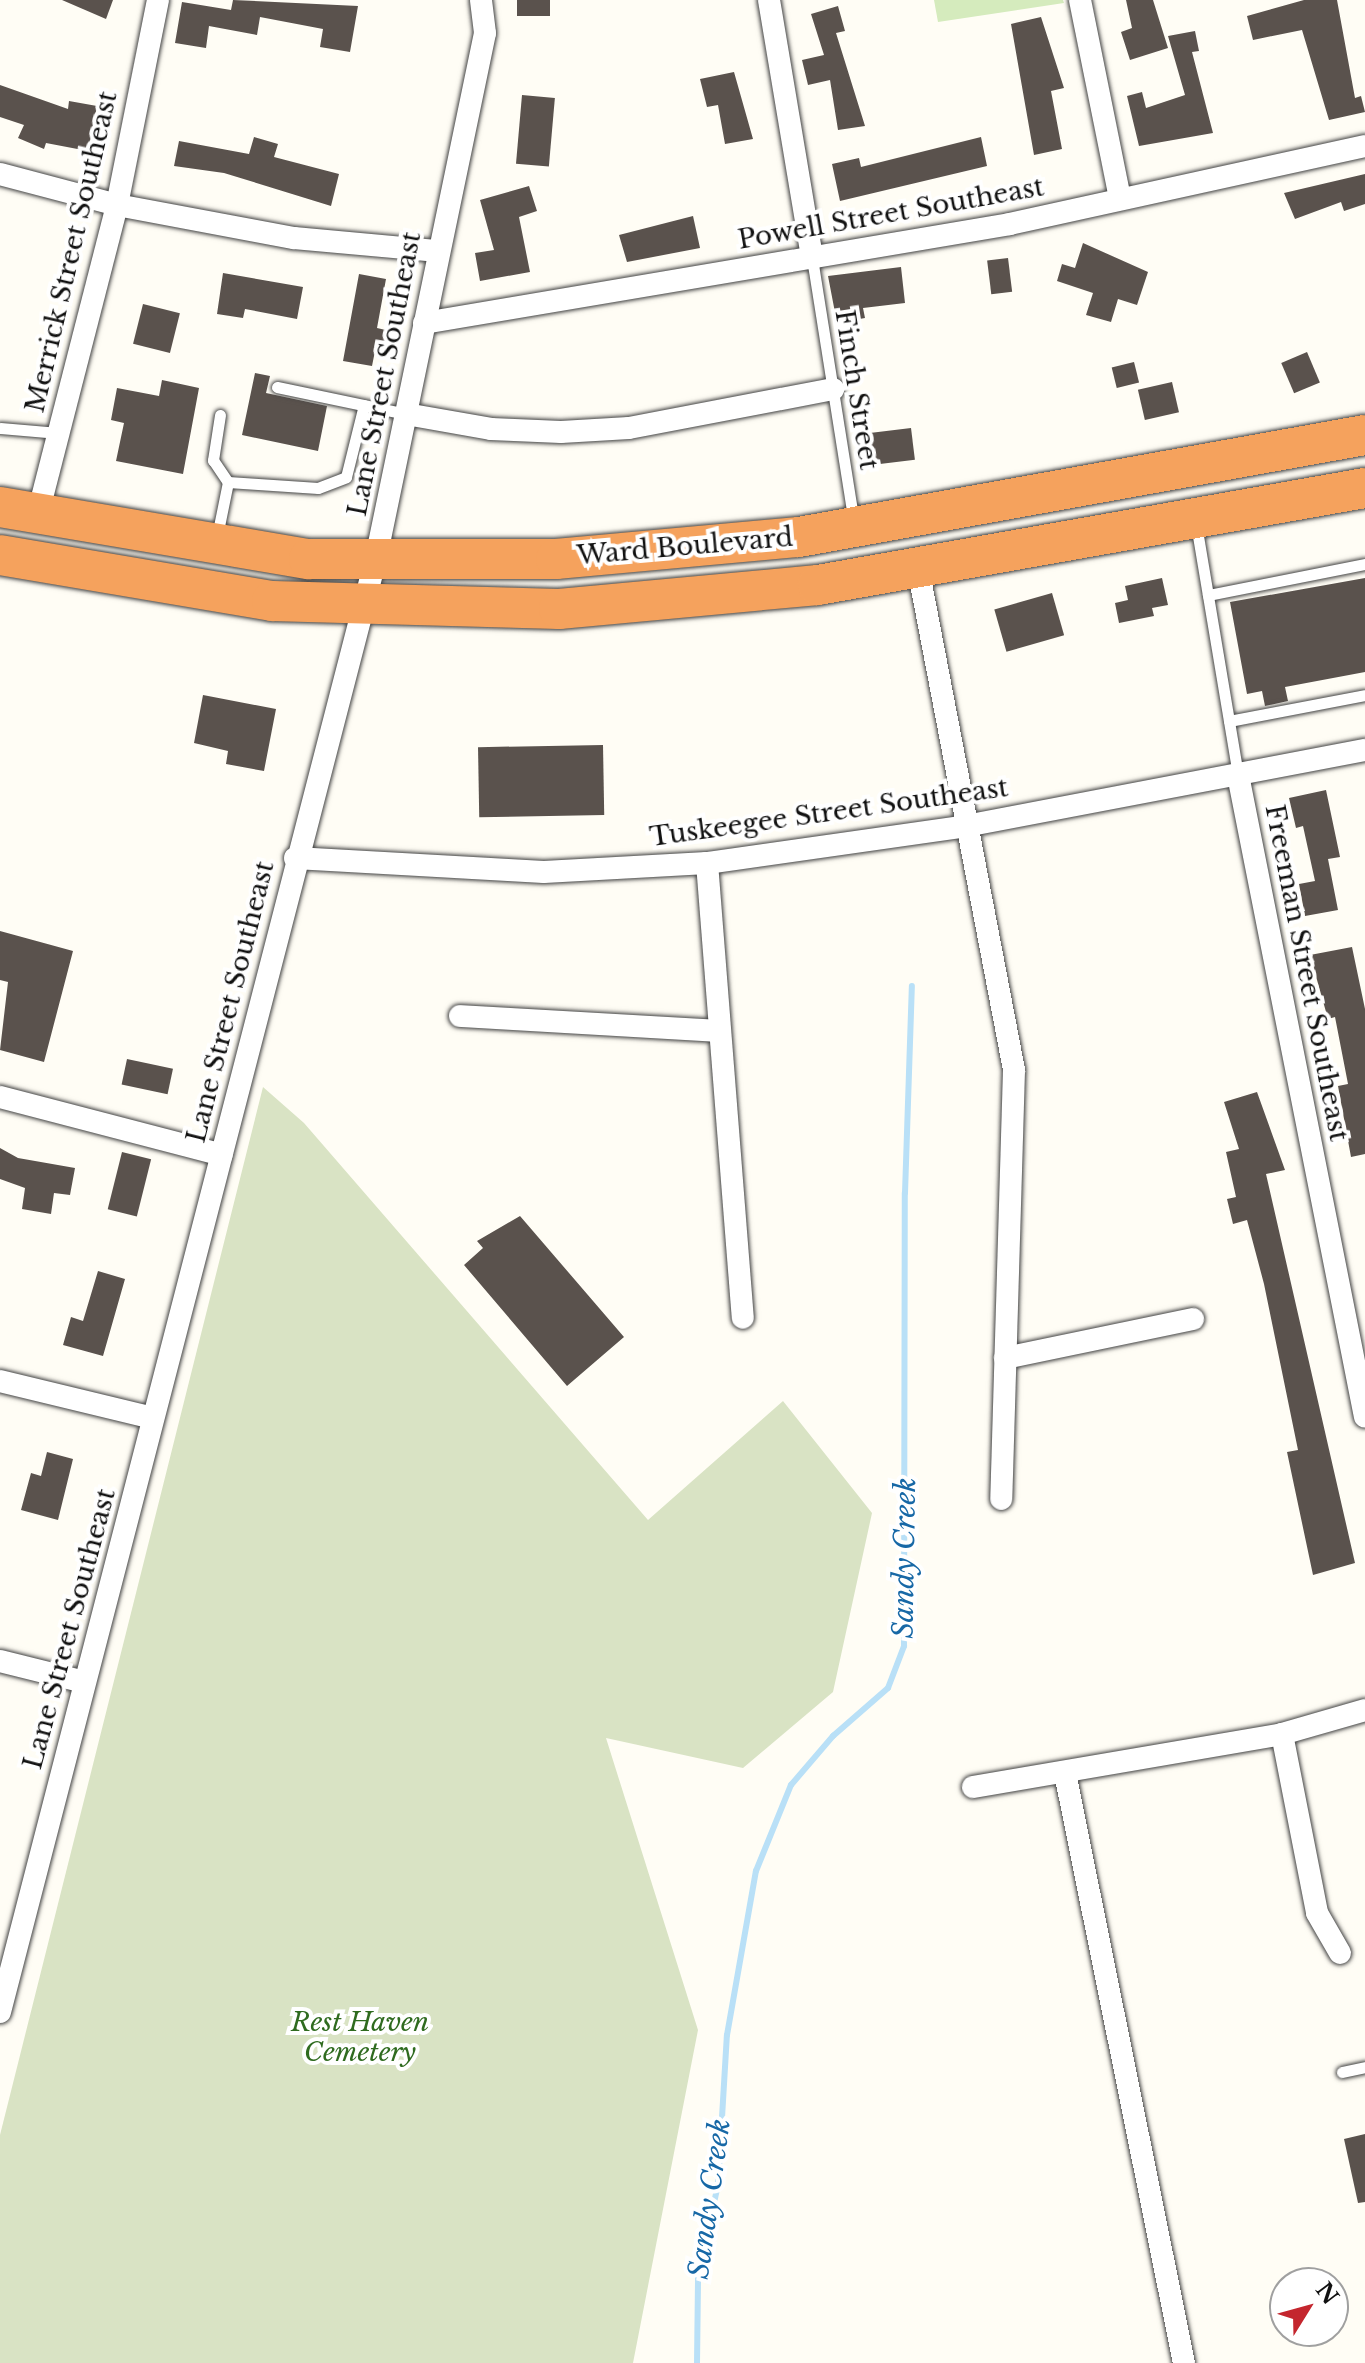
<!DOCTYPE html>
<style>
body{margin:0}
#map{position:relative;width:1365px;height:2363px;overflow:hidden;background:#fffdf5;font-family:"Libre Baskerville",serif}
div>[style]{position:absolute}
.green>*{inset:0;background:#d5ebbd}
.cemetery>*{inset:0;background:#d9e3c4}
.stream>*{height:6px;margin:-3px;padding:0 3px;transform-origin:3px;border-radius:3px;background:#b9e0f7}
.building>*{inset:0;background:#5a524d;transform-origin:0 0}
.roads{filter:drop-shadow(0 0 2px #444) drop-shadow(0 0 2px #444)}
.lane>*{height:11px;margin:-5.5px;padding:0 5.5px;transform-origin:5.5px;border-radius:5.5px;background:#fff}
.street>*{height:22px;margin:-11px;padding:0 11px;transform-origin:11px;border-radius:11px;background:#fff}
.highway>*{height:40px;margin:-20px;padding:0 20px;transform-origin:20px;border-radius:20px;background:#f5a25d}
span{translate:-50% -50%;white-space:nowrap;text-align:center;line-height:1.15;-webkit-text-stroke:8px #fff;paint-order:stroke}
.street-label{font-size:26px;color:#111}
.park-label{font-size:26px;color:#2f6b1f;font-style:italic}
.water-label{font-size:28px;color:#1768a6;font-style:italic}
.north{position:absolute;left:1269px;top:2267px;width:80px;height:80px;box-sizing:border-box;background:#fff;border:2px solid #a0a0a0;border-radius:50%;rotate:53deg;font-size:22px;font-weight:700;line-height:32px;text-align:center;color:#111}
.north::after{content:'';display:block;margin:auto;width:28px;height:36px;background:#c4262e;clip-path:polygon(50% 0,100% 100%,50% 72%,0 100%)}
</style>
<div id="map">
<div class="green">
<div style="clip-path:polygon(934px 0,1063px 0,1064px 3px,938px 22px)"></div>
</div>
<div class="cemetery">
<div style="clip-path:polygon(263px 1087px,304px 1123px,648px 1520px,783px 1401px,872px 1513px,833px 1692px,743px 1768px,606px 1738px,698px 2030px,633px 2363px,0 2363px,0 2135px)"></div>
</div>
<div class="stream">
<div style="left:697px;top:2363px;width:88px;rotate:-89.3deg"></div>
<div style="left:698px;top:2275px;width:92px;rotate:-77.5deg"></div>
<div style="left:718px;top:2185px;width:150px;rotate:-86.6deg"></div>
<div style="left:727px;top:2035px;width:167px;rotate:-80deg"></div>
<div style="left:756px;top:1871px;width:93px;rotate:-67.9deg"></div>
<div style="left:791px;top:1785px;width:65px;rotate:-49.4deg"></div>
<div style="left:833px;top:1736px;width:73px;rotate:-41.1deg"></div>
<div style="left:888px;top:1688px;width:45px;rotate:-69.1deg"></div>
<div style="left:904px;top:1646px;width:453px;rotate:-89.9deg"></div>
<div style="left:905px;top:1193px;width:207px;rotate:-88.1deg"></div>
</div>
<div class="building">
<div style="clip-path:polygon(62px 0,113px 0,106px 19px)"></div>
<div style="clip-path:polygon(233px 0,358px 6px,350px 52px,320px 47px,323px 29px,260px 17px,257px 35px,209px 26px,206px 48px,175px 43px,182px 2px,231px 10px)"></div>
<div style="left:517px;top:0;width:33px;height:16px"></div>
<div style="clip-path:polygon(1126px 0,1153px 0,1168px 48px,1130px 60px,1121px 32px,1132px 28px)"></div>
<div style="clip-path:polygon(1304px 0,1337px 0,1355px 98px,1361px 96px,1365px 112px,1329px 120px,1302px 30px,1253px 40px,1247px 16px)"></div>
<div style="clip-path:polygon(838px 6px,845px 31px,836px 33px,865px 126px,838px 130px,830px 80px,808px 85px,802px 60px,824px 55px,811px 14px)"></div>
<div style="clip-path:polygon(1041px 17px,1064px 88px,1051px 91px,1062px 149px,1034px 155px,1011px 24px)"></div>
<div style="clip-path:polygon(1195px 31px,1199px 51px,1192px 52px,1213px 133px,1139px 146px,1127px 96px,1142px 92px,1146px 108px,1185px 95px,1168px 36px)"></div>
<div style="clip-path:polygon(734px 72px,753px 139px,725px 144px,718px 105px,707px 107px,700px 79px)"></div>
<div style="clip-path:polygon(0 85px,68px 109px,69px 101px,97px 106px,88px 151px,46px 143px,44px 149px,18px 138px,24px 125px,0 117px)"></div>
<div style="left:522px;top:95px;width:33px;height:69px;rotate:5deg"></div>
<div style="clip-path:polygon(254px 137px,278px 144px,274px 157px,339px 174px,331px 206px,224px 173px,174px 166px,179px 141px,249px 154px)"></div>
<div style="clip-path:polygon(981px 137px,987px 166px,840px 201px,832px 164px,859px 158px,861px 167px)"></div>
<div style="clip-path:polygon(1365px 174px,1365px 204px,1344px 211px,1341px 202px,1295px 219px,1284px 193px)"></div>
<div style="clip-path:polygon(529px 186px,537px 211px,519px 217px,530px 272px,480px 281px,475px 253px,494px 250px,480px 200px)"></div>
<div style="clip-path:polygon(693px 216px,700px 248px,627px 262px,619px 235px)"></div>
<div style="clip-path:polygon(1083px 243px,1148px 272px,1137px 305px,1118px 299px,1111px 322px,1086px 315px,1093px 293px,1057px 281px,1062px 264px,1075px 268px)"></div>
<div style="left:1008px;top:258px;width:34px;height:21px;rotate:83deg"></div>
<div style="clip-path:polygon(901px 267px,905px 303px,863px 308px,865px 318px,837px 323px,828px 276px)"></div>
<div style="clip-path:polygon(223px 273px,303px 287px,297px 319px,245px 309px,243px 318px,217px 314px)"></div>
<div style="clip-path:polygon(359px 274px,386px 279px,377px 328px,390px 331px,387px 348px,376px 346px,372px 366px,343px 361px)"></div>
<div style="left:143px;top:304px;width:38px;height:41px;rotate:14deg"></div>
<div style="left:1307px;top:352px;width:33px;height:28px;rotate:67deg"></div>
<div style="left:1134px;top:362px;width:21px;height:23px;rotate:76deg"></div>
<div style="clip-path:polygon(255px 373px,270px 376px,266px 393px,327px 406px,318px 451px,242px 435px)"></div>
<div style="clip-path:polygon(162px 380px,199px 388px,183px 474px,116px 461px,124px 423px,111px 420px,117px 388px,159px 396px)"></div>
<div style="left:1172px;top:382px;width:31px;height:35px;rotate:77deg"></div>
<div style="left:911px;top:428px;width:32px;height:56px;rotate:83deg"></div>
<div style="clip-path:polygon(1162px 578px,1168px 605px,1152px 608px,1154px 616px,1119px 623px,1115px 603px,1128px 600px,1125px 586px)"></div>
<div style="clip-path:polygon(1365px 578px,1365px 672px,1285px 687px,1288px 701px,1265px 706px,1262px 691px,1247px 694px,1230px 602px)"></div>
<div style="left:1052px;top:593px;width:44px;height:60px;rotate:74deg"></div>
<div style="clip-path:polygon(203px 695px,276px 709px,264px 771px,226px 764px,228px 751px,194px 743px)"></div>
<div style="left:603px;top:745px;width:70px;height:125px;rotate:89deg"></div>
<div style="clip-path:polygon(1326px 790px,1340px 857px,1328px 859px,1338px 910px,1305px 916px,1299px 884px,1315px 881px,1303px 826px,1296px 828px,1289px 798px)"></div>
<div style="clip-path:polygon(0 931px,73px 951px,44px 1062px,0 1050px,8px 982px,0 980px)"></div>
<div style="clip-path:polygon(1352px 947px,1365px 1009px,1365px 1154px,1351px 1157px,1338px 1086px,1348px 1084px,1335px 1017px,1328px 1019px,1310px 955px)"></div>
<div style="left:127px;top:1059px;width:47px;height:26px;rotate:12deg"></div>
<div style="clip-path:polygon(1257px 1092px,1285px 1170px,1266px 1174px,1355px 1563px,1313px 1575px,1287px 1452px,1298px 1450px,1264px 1284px,1247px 1220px,1233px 1224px,1227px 1199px,1236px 1197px,1226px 1152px,1239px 1149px,1224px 1102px)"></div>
<div style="clip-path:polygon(0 1148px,18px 1158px,75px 1168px,70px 1195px,54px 1193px,51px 1214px,22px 1209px,25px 1188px,0 1179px)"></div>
<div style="left:122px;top:1152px;width:30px;height:59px;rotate:14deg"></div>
<div style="clip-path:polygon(520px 1216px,624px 1337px,567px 1386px,464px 1265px,483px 1248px,477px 1241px)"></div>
<div style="clip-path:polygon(98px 1271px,125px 1279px,103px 1356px,63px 1345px,71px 1317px,83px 1321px)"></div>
<div style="clip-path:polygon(47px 1452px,73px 1459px,58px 1520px,21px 1510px,31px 1473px,41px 1476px)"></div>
<div style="clip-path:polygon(1365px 2134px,1365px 2202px,1358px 2203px,1344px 2139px)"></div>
</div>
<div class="roads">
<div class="lane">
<div style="left:812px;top:258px;width:267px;rotate:81deg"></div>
<div style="left:277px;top:387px;width:132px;rotate:11.8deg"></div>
<div style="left:220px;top:415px;width:46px;rotate:98.8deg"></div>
<div style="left:213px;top:460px;width:27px;rotate:56deg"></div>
<div style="left:0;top:428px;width:59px;rotate:4.8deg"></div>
<div style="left:1196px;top:524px;width:254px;rotate:80.5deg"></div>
<div style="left:217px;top:536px;width:55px;rotate:-78.5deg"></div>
<div style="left:228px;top:482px;width:90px;rotate:3.8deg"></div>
<div style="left:318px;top:488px;width:30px;rotate:-21deg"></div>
<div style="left:346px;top:477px;width:74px;rotate:-76deg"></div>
<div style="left:1208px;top:595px;width:160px;rotate:-11.2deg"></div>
<div style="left:1229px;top:721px;width:138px;rotate:-10.8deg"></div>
<div style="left:1342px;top:2072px;width:24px;rotate:-12deg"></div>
</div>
<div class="street">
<div style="left:769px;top:0;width:262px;rotate:80.5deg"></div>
<div style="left:1080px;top:0;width:203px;rotate:78.6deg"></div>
<div style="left:0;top:174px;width:121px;rotate:14.8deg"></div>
<div style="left:117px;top:205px;width:180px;rotate:10.6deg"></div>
<div style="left:294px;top:238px;width:145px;rotate:5.2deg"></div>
<div style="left:424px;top:323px;width:594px;rotate:-9.59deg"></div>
<div style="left:1010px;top:224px;width:363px;rotate:-12.4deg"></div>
<div style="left:406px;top:414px;width:86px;rotate:10deg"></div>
<div style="left:491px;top:429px;width:70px;rotate:2.5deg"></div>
<div style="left:561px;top:432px;width:68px;rotate:-3.4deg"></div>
<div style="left:629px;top:428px;width:208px;rotate:-10.8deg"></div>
<div style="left:37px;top:517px;width:322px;rotate:-75.6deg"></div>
<div style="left:117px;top:205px;width:209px;rotate:-78.7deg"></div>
<div style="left:918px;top:568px;width:511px;rotate:79.17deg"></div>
<div style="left:1014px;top:1070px;width:429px;rotate:91.7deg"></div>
<div style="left:1238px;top:775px;width:654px;rotate:78.81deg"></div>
<div style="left:295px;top:858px;width:249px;rotate:3.2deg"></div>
<div style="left:544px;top:872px;width:163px;rotate:-3.2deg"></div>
<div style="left:707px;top:863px;width:262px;rotate:-8.1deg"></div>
<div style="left:966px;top:826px;width:406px;rotate:-10.8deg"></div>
<div style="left:707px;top:863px;width:456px;rotate:85.5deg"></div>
<div style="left:460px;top:1016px;width:258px;rotate:3.3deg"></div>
<div style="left:0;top:1097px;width:229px;rotate:14.6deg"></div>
<div style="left:1005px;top:1358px;width:192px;rotate:-11.7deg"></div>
<div style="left:0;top:1381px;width:157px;rotate:13.6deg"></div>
<div style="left:0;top:1661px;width:87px;rotate:14deg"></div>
<div style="left:1282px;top:1734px;width:182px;rotate:78.9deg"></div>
<div style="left:1317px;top:1913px;width:46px;rotate:60.1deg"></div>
<div style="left:1065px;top:1773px;width:602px;rotate:78.6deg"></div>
<div style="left:973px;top:1787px;width:314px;rotate:-9.7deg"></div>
<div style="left:1282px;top:1734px;width:86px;rotate:-16.1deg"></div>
<div style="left:0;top:2012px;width:1502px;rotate:-75.5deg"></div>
<div style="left:376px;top:558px;width:536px;rotate:-78.27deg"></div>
<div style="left:485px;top:33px;width:33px;rotate:-97deg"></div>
</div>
<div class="highway">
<div style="left:0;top:507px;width:313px;rotate:9.6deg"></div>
<div style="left:309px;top:559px;width:247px"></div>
<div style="left:556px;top:559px;width:244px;rotate:-5.2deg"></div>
<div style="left:799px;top:537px;width:575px;rotate:-10.22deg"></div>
<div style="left:0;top:555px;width:276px;rotate:9.6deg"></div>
<div style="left:272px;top:601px;width:287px;rotate:1.6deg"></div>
<div style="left:559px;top:609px;width:260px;rotate:-5.3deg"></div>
<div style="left:818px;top:585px;width:556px;rotate:-10.06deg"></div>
</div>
</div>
<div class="street-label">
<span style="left:891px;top:214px;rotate:-10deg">Powell Street Southeast</span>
<span style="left:72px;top:252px;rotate:-77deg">Merrick Street Southeast</span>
<span style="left:385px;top:374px;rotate:-79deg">Lane Street Southeast</span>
<span style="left:856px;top:390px;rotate:81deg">Finch Street</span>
<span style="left:685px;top:547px;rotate:-5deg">Ward Boulevard</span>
<span style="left:829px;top:813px;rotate:-8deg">Tuskeegee Street Southeast</span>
<span style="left:1306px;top:973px;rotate:79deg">Freeman Street Southeast</span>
<span style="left:231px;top:1002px;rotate:-76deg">Lane Street Southeast</span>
<span style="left:70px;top:1629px;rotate:-75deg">Lane Street Southeast</span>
</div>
<div class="park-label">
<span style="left:360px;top:2038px">Rest Haven<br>Cemetery</span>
</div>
<div class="water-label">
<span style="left:905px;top:1558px;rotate:-89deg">Sandy Creek</span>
<span style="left:710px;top:2199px;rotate:-82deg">Sandy Creek</span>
</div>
<div class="north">N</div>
</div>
